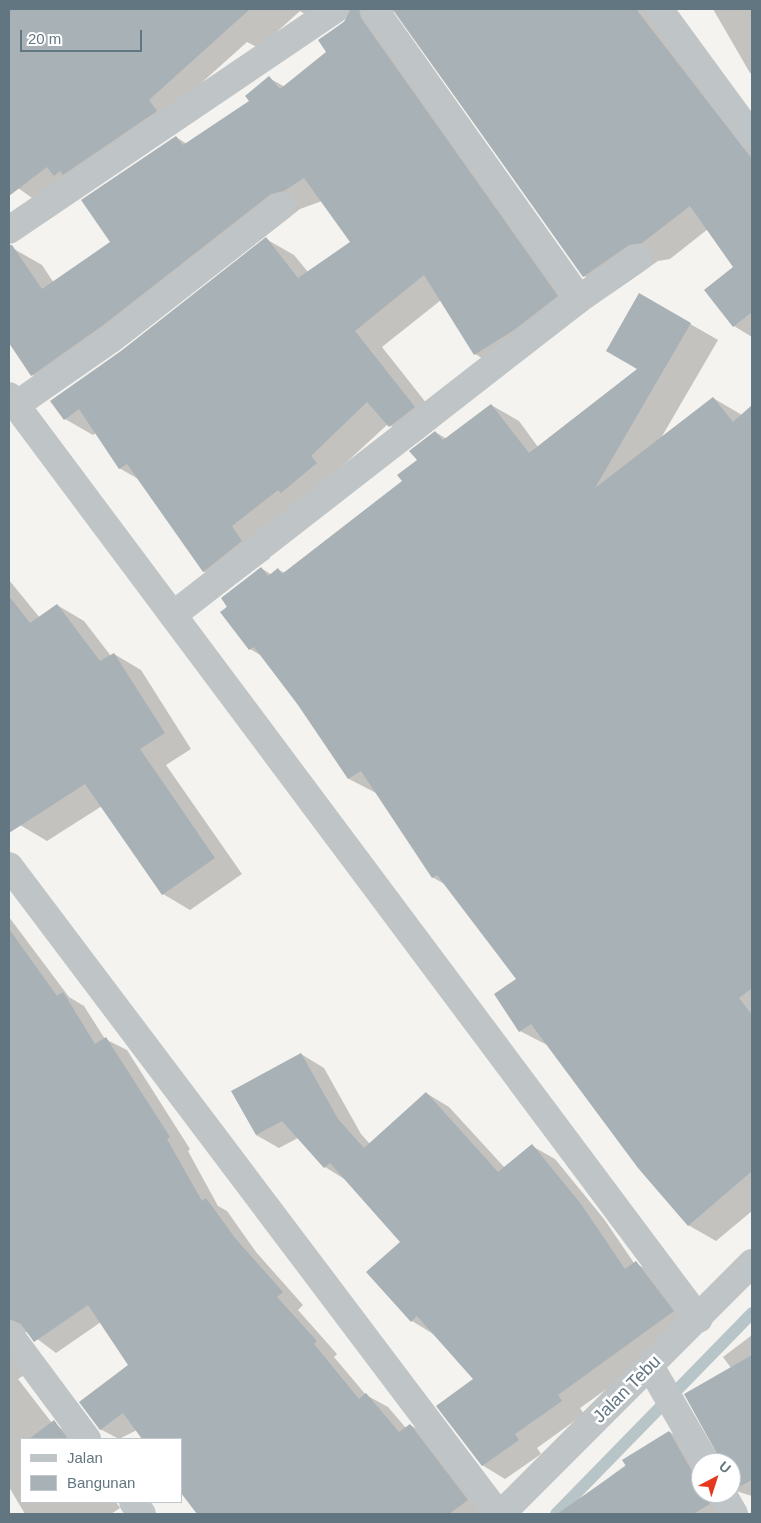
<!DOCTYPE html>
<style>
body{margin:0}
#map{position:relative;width:761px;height:1523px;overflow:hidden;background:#f4f3ef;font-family:Arial,sans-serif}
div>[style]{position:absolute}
.shadow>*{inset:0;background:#0003}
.stream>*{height:12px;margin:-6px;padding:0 6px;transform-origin:6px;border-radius:6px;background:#b8c5c8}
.building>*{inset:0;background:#a8b1b5}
.minor>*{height:28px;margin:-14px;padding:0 14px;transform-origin:14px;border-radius:14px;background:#bfc4c6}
span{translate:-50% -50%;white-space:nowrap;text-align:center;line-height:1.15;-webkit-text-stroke:5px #fff;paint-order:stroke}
.street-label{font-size:18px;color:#627681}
.frame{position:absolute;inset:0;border:10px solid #627681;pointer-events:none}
.legend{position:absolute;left:20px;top:1438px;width:162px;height:65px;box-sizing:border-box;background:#fff;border:1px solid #c0c8cd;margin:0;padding:6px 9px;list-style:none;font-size:15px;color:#627681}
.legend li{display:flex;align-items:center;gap:10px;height:25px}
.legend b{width:25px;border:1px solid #c0c8cd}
.north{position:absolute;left:691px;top:1453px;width:50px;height:50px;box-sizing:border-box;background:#fff;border:1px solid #c0c8cd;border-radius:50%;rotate:40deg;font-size:14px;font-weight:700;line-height:20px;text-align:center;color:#627681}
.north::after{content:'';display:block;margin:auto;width:18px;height:22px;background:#e6381d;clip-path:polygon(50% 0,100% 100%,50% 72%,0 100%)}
.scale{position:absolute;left:20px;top:30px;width:122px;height:22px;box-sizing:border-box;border:2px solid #627681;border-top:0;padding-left:6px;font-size:15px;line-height:18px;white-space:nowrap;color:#627681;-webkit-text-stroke:4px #fff;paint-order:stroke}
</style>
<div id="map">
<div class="shadow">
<div style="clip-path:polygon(9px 9px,83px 9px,87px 13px,91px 9px,346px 9px,322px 25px,300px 11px,259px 48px,247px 42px,169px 112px,38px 202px,15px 186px,9px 191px)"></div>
<div style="clip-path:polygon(350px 9px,652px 9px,752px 140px,752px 337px,734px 326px,735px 267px,708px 229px,670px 259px,658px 261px,612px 293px,584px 276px,394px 12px,387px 19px,389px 35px,585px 312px,503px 370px,475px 354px,441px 300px,382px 347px,442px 423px,417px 443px,388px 424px,259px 543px,270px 558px,231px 587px,203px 571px,140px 480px,119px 468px,96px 433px,93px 435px,65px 419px,121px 352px,266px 239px,294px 255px,308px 272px,351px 243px,322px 201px,300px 209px,130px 342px,60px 391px,32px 375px,36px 367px,9px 328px,12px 322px,9px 317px,9px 252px,14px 249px,42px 265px,54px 283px,112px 243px,176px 137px,187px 144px,251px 101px,269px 78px,285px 87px,328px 52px,320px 40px,350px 17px)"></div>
<div style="clip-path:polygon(713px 9px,752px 9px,752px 74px,750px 73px)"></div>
<div style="clip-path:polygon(640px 295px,718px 340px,661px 438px,713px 398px,742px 415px,752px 406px,752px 1211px,716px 1241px,688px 1225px,549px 1046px,520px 1031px,518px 979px,446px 885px,432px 877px,378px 794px,349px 779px,299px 704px,262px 656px,250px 649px,222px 612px,261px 568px,272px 575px,279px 570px,285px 573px,404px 481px,435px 432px,447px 439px,491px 405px,519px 421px,538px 447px,639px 369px)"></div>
<div style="clip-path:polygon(9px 580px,40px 618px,57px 605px,84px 621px,111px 656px,114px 654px,141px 670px,191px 749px,166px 765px,242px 874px,190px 910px,163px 894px,102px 806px,47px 841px,20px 825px,9px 809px)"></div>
<div style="clip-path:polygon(9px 917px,69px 997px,84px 1006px,105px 1039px,127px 1050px,190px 1149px,188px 1151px,218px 1206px,227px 1211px,256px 1252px,303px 1305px,298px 1310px,337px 1354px,334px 1357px,366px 1395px,388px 1407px,406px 1428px,410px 1425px,432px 1437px,485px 1514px,197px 1514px,181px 1439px,144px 1439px,137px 1430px,119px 1439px,100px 1429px,129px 1366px,101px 1322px,56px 1353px,28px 1332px,21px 1333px,29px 1372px,18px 1379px,52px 1423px,79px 1439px,21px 1439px,21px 1502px,116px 1502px,120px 1508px,111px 1514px,25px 1514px,9px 1487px)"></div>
<div style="clip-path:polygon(301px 1054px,324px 1068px,361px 1134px,370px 1144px,426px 1093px,449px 1107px,505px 1168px,532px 1146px,555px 1159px,604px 1219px,634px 1263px,659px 1275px,696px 1325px,580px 1408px,584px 1414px,537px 1448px,541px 1454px,505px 1479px,482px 1465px,475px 1380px,435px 1335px,412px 1321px,402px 1242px,346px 1180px,325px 1167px,298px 1138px,279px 1148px,256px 1135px)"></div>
<div style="clip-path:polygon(752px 1335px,752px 1496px,736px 1491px,730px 1514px,579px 1514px,572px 1505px,670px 1432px,691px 1445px,701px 1463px,701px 1493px,731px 1493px,731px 1463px,721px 1463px,731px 1368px,723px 1357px)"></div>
</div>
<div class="stream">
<div style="left:556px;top:1514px;width:281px;rotate:-45.7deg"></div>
</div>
<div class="building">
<div style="clip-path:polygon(9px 9px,250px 9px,149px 100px,157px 111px,63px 175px,60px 171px,54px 176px,47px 167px,9px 196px)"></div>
<div style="clip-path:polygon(350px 9px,359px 9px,361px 18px,558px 296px,514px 330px,474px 355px,424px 275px,355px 331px,415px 407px,389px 427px,367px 402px,311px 456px,317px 463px,281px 493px,278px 490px,232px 526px,242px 541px,203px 572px,127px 464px,119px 469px,79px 409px,64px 420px,50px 401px,121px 351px,266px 237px,298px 278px,350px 242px,304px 178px,284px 191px,271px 194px,102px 326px,31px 376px,9px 343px,9px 245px,12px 245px,42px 289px,110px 242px,81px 200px,176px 136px,183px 145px,249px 101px,245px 96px,269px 76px,280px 89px,326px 52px,318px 40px,344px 22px)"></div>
<div style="clip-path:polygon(393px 9px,636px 9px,752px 159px,752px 312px,733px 327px,704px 290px,733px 267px,690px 206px,642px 243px,629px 245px,583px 277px)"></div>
<div style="clip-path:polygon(639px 293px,691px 323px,595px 488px,713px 397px,733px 422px,752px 405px,752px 988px,739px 998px,752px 1015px,752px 1171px,688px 1226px,638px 1168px,531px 1024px,519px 1032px,494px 994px,516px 979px,437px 875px,432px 878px,361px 771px,348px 779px,298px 705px,254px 647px,249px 650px,220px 612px,227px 607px,221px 598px,261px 567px,268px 576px,278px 568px,282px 574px,402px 481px,397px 475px,417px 460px,409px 451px,435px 431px,443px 440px,491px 404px,529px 453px,637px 369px,606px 351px)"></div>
<div style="clip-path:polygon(9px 596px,30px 623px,57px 604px,100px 661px,114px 653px,165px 733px,140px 749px,215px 858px,162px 895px,85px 784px,9px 833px)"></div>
<div style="clip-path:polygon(9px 929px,57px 996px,63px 992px,95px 1044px,106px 1037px,170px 1137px,167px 1139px,202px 1201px,206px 1198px,235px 1238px,283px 1292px,277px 1297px,317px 1341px,314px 1344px,359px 1399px,366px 1393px,399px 1432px,410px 1424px,468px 1500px,449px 1514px,197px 1514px,181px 1493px,181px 1439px,142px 1439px,123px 1413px,100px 1430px,79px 1402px,128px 1365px,88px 1305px,34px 1342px,21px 1324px,9px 1319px)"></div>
<div style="clip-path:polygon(301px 1053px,338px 1119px,364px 1148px,426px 1092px,498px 1172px,532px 1144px,581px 1204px,625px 1269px,636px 1261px,674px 1311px,558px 1395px,562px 1401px,515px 1434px,519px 1440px,482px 1466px,436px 1406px,473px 1379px,417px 1316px,411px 1322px,366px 1272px,400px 1242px,330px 1163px,324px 1168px,282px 1121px,256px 1135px,231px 1091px)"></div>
<div style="clip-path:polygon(752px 1355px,752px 1480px,737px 1488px,731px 1481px,731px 1463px,722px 1463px,684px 1394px)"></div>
<div style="clip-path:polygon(54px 1420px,68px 1439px,29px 1439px)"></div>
<div style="clip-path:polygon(669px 1431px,692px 1471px,701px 1477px,701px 1493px,706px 1493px,710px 1504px,693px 1514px,557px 1514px,626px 1466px,622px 1460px)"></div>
</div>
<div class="minor">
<div style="left:374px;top:9px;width:355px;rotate:54.7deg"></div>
<div style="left:659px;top:9px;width:157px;rotate:53.8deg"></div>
<div style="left:9px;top:230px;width:394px;rotate:-34.1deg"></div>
<div style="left:9px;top:396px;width:1152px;rotate:53.22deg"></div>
<div style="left:16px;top:405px;width:116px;rotate:-34.8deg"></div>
<div style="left:111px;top:339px;width:216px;rotate:-38deg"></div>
<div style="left:173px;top:615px;width:514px;rotate:-37.89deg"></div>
<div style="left:579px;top:299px;width:72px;rotate:-34.8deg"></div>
<div style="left:9px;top:866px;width:812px;rotate:52.96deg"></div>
<div style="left:9px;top:1334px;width:131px;rotate:53.4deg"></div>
<div style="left:650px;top:1366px;width:112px;rotate:60deg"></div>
<div style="left:722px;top:1493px;width:24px;rotate:60deg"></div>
<div style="left:133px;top:1502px;width:15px;rotate:53deg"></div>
<div style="left:501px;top:1514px;width:355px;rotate:-45deg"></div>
</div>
<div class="street-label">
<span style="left:627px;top:1389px;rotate:-45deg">Jalan Tebu</span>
</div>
<div class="frame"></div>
<ul class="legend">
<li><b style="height:6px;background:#bfc4c6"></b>Jalan</li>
<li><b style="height:14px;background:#a8b1b5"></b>Bangunan</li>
</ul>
<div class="north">U</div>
<div class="scale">20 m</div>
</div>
